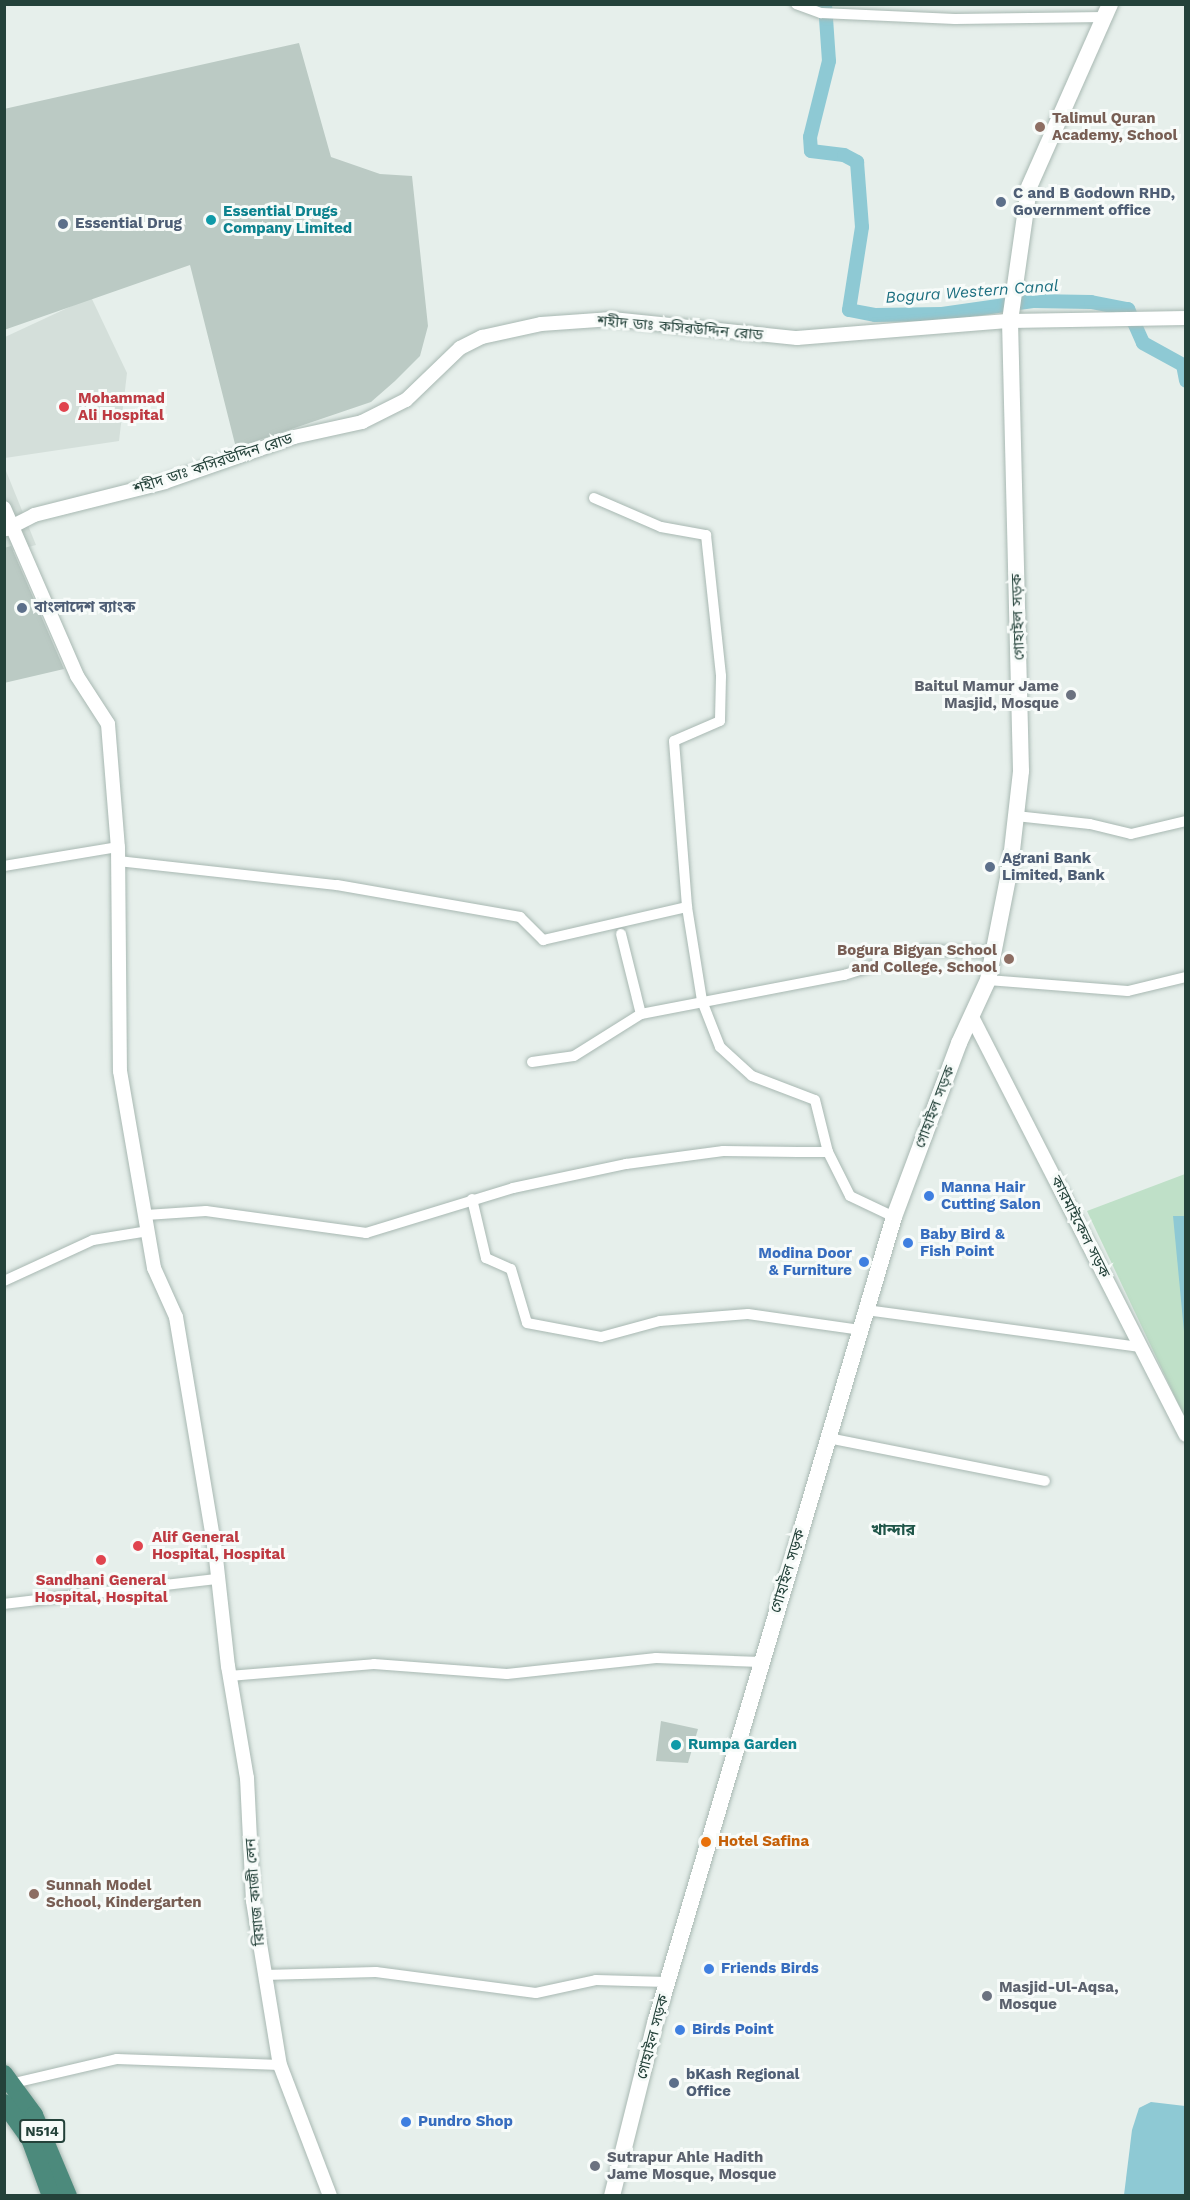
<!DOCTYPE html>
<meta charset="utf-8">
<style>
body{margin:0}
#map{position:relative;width:1190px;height:2200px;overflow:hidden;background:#e6efeb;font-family:"Work Sans","Noto Sans Bengali",sans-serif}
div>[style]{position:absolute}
.built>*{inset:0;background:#d4dfda}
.green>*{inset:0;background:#bfe0c8}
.water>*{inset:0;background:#8ec9d4}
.canal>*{height:14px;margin:-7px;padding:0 7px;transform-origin:7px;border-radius:7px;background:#8ec9d4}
.building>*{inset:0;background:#bbcac4}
.roads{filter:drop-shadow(0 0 2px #a8b8b2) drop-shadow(0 0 2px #a8b8b2)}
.minor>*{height:10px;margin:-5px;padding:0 5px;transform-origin:5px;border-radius:5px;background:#fff}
.tertiary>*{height:14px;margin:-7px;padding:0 7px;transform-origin:7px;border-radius:7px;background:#fff}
.secondary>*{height:16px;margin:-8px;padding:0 8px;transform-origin:8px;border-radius:8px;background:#fff}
.trunk>*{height:18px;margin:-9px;padding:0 9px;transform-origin:9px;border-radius:9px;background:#4c8a7c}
.dots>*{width:16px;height:16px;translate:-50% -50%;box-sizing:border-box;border:3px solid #f7fbf9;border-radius:50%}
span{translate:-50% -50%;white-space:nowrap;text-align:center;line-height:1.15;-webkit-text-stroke:6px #f7fbf9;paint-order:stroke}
.shield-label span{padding:2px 4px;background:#f7fbf9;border:2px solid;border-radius:4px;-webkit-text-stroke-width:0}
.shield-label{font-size:14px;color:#24423a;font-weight:700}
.education-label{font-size:15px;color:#785e54;font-weight:700}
.left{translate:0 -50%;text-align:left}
.right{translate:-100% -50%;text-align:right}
.service-label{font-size:15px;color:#4e5e75;font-weight:700}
.culture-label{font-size:15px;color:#0d838f;font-weight:700}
.street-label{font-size:15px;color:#24423a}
.health-label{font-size:15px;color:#be3a42;font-weight:700}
.worship-label{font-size:15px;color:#5b616d;font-weight:700}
.shop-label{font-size:15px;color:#366cbe;font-weight:700}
.food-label{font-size:15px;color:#c56008;font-weight:700}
.water-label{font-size:16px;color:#1c6f80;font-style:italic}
.neighbourhood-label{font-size:16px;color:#1f5548;font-weight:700}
.frame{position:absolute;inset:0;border:6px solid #24423a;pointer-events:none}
</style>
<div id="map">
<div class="built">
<div style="clip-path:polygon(91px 297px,127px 373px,119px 441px,5px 458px,5px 337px)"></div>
<div style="clip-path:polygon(4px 466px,36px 545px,5px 553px,4px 553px)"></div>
</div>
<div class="green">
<div style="clip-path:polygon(1185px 1174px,1185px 1418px,1087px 1211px)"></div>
</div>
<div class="water">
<div style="clip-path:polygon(1173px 1216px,1185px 1216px,1185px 1342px)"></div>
<div style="clip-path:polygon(1151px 2102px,1185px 2106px,1185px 2195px,1124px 2195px,1132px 2130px,1139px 2108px)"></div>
</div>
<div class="canal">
<div style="left:825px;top:4px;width:57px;rotate:86deg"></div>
<div style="left:829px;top:61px;width:78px;rotate:104deg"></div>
<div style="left:810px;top:137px;width:14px;rotate:86deg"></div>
<div style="left:811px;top:151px;width:33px;rotate:7deg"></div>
<div style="left:844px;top:155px;width:15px;rotate:28deg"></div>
<div style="left:857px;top:162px;width:65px;rotate:85.6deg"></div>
<div style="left:862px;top:227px;width:84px;rotate:98.9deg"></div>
<div style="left:849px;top:310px;width:26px;rotate:11deg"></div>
<div style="left:875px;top:315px;width:67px;rotate:-0.9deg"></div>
<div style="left:942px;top:314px;width:92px;rotate:-8.1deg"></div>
<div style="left:1033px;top:301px;width:58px;rotate:1deg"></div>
<div style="left:1091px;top:302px;width:38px;rotate:11deg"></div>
<div style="left:1128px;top:309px;width:37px;rotate:66deg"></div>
<div style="left:1143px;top:343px;width:46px;rotate:28.8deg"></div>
<div style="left:1183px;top:365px;width:16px;rotate:79deg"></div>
</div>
<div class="building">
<div style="clip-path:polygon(299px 43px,331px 157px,380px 174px,412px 176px,428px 326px,420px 356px,395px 381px,371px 402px,236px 448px,190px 265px,4px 330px,4px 109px)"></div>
<div style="clip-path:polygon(11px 546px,64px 669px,4px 683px,4px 548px)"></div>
<div style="clip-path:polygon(661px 1721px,698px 1729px,688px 1763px,656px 1761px)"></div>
</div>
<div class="roads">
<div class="minor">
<div style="left:796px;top:4px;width:27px;rotate:20deg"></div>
<div style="left:821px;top:13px;width:134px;rotate:2.6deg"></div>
<div style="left:955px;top:19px;width:150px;rotate:-0.8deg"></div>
<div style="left:594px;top:498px;width:73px;rotate:23.4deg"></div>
<div style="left:661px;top:527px;width:46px;rotate:10.1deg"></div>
<div style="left:706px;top:535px;width:142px;rotate:83.9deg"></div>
<div style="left:721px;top:676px;width:45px;rotate:91.3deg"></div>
<div style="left:720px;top:721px;width:50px;rotate:156.5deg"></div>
<div style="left:674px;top:741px;width:167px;rotate:85.5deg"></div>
<div style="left:687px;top:907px;width:95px;rotate:80.9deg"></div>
<div style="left:702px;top:1001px;width:49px;rotate:68.6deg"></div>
<div style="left:720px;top:1047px;width:43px;rotate:42.2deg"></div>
<div style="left:752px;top:1076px;width:67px;rotate:20.9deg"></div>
<div style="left:815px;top:1100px;width:54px;rotate:76deg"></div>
<div style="left:1016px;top:816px;width:74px;rotate:6.2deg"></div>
<div style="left:1090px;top:824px;width:42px;rotate:13.7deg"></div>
<div style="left:1131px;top:834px;width:57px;rotate:-13.3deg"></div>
<div style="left:118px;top:861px;width:220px;rotate:6.3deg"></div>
<div style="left:337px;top:885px;width:186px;rotate:9.9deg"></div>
<div style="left:520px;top:917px;width:33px;rotate:45deg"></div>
<div style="left:543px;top:940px;width:148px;rotate:-12.9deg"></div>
<div style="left:4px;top:866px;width:116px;rotate:-9.5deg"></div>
<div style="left:621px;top:934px;width:82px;rotate:76deg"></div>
<div style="left:988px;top:980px;width:140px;rotate:4.5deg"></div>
<div style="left:1128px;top:991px;width:60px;rotate:-13.6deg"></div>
<div style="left:532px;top:1062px;width:42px;rotate:-8.1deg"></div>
<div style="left:574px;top:1056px;width:79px;rotate:-32.1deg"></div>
<div style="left:641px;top:1014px;width:207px;rotate:-10.9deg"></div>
<div style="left:844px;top:975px;width:83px;rotate:-17.6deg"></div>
<div style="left:923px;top:950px;width:70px;rotate:1.6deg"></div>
<div style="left:472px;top:1199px;width:61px;rotate:76.7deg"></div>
<div style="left:486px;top:1258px;width:27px;rotate:24deg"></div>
<div style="left:511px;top:1269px;width:56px;rotate:73.5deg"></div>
<div style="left:527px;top:1323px;width:75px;rotate:10.7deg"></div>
<div style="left:601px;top:1337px;width:61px;rotate:-15.2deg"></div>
<div style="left:660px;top:1321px;width:88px;rotate:-4.5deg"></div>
<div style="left:748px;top:1314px;width:113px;rotate:8.1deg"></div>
<div style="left:146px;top:1215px;width:60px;rotate:-3.8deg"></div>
<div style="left:206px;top:1211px;width:162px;rotate:7.8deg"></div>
<div style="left:366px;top:1233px;width:154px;rotate:-17deg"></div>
<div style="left:513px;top:1188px;width:116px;rotate:-12deg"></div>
<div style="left:626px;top:1164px;width:98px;rotate:-7.6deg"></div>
<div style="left:723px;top:1151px;width:75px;rotate:0.8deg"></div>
<div style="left:798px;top:1152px;width:30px"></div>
<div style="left:828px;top:1152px;width:49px;rotate:63.4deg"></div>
<div style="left:850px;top:1196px;width:49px;rotate:25.5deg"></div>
<div style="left:4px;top:1281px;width:98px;rotate:-24.7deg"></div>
<div style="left:93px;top:1240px;width:56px;rotate:-9.3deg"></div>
<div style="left:866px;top:1310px;width:277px;rotate:7.7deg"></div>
<div style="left:828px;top:1438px;width:221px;rotate:11.2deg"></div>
<div style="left:4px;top:1604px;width:215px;rotate:-6.7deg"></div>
<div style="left:229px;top:1676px;width:145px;rotate:-4.7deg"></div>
<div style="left:374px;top:1664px;width:133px;rotate:4.3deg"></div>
<div style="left:507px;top:1674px;width:150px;rotate:-6.1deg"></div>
<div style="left:656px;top:1658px;width:105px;rotate:2.2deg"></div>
<div style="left:264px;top:1975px;width:112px;rotate:-1.5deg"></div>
<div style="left:376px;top:1972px;width:161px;rotate:7.5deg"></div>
<div style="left:536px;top:1993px;width:61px;rotate:-12.2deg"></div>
<div style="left:596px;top:1980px;width:71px;rotate:1.6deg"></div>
<div style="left:14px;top:2083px;width:106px;rotate:-13.1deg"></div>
<div style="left:117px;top:2059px;width:163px;rotate:2.1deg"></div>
</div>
<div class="tertiary">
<div style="left:4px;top:508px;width:183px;rotate:66.5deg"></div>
<div style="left:77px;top:676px;width:57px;rotate:57.1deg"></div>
<div style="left:108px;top:724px;width:123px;rotate:85.4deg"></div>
<div style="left:118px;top:847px;width:224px;rotate:89.5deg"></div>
<div style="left:120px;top:1071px;width:200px;rotate:80.2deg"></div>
<div style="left:154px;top:1268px;width:54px;rotate:65.8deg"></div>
<div style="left:176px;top:1317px;width:235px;rotate:80.5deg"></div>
<div style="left:215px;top:1549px;width:118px;rotate:83.7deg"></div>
<div style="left:228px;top:1666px;width:114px;rotate:80.4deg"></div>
<div style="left:247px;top:1778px;width:123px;rotate:87.2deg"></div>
<div style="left:253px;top:1901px;width:166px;rotate:80.7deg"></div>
<div style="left:280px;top:2065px;width:140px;rotate:69.1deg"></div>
<div style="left:7px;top:529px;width:30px;rotate:-27deg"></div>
<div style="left:34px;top:515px;width:135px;rotate:-14.1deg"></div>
<div style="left:165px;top:482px;width:137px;rotate:-19.2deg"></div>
<div style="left:294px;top:437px;width:70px;rotate:-12.4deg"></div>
<div style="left:362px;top:422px;width:49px;rotate:-26.6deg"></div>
<div style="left:406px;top:400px;width:75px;rotate:-43.9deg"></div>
<div style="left:460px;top:348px;width:25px;rotate:-27deg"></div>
<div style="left:482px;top:337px;width:60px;rotate:-12.4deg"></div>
<div style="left:541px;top:324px;width:71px;rotate:-4deg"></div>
<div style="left:612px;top:319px;width:186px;rotate:5.9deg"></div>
<div style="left:797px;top:338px;width:214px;rotate:-4.6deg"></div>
<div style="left:1010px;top:321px;width:176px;rotate:-1deg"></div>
<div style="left:973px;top:1019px;width:467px;rotate:62.9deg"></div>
</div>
<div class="secondary">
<div style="left:612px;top:2196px;width:181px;rotate:-76deg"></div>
<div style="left:656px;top:2020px;width:838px;rotate:-73.49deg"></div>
<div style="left:894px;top:1217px;width:186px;rotate:-69.5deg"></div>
<div style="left:959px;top:1043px;width:69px;rotate:-65.3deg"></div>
<div style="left:988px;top:980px;width:114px;rotate:-78.9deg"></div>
<div style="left:1010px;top:868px;width:98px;rotate:-83.5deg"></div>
<div style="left:1021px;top:771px;width:450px;rotate:-91.4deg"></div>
<div style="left:1010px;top:321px;width:135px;rotate:-81.9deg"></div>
<div style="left:1029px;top:187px;width:200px;rotate:-66.1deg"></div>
</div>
<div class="trunk">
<div style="left:4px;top:2074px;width:51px;rotate:53.8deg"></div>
<div style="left:34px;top:2115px;width:88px;rotate:67.2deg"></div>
<div style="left:4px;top:2103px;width:44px;rotate:54.2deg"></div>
<div style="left:30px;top:2139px;width:61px;rotate:69.8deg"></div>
</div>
</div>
<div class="dots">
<div style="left:1040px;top:127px;background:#8d6e63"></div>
<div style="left:1001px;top:202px;background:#5c6f8a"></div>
<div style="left:211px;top:220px;background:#0f9aa8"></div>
<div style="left:63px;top:224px;background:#5c6f8a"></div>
<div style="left:64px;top:407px;background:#e0444e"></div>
<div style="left:22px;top:608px;background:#5c6f8a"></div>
<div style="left:1071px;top:695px;background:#6b7280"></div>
<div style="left:990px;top:867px;background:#5c6f8a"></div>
<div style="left:1009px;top:959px;background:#8d6e63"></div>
<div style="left:929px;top:1196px;background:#3f7fe0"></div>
<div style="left:908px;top:1243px;background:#3f7fe0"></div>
<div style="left:864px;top:1262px;background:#3f7fe0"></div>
<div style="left:138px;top:1546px;background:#e0444e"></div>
<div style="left:101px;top:1560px;background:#e0444e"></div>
<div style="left:676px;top:1745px;background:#0f9aa8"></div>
<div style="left:706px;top:1842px;background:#e8710a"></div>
<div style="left:34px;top:1894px;background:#8d6e63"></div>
<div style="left:709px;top:1969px;background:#3f7fe0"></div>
<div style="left:987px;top:1996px;background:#6b7280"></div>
<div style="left:680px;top:2030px;background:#3f7fe0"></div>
<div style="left:674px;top:2083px;background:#5c6f8a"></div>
<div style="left:406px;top:2122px;background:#3f7fe0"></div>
<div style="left:595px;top:2166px;background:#6b7280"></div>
</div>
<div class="shield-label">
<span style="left:42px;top:2131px">N514</span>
</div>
<div class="education-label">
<span class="left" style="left:1052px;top:127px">Talimul Quran<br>Academy, School</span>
<span class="right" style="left:997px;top:959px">Bogura Bigyan School<br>and College, School</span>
<span class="left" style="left:46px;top:1894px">Sunnah Model<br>School, Kindergarten</span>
</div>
<div class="service-label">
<span class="left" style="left:1013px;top:202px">C and B Godown RHD,<br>Government office</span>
<span class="left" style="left:75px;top:224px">Essential Drug</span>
<span class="left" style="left:34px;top:608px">বাংলাদেশ ব্যাংক</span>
<span class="left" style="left:1002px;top:867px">Agrani Bank<br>Limited, Bank</span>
<span class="left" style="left:686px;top:2083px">bKash Regional<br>Office</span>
</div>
<div class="culture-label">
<span class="left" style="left:223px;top:220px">Essential Drugs<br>Company Limited</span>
<span class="left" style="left:688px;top:1745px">Rumpa Garden</span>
</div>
<div class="street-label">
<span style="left:680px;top:328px;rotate:5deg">শহীদ ডাঃ কসিরউদ্দিন রোড</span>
<span style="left:213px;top:464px;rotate:-18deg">শহীদ ডাঃ কসিরউদ্দিন রোড</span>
<span style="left:1018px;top:617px;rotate:-92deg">গোহাইল সড়ক</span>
<span style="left:935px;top:1107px;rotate:-69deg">গোহাইল সড়ক</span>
<span style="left:1080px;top:1227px;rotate:63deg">কারমাইকেল সড়ক</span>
<span style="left:788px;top:1571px;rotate:-73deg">গোহাইল সড়ক</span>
<span style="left:255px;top:1892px;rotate:-95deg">রিয়াজ কাজী লেন</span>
<span style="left:653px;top:2037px;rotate:-75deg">গোহাইল সড়ক</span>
</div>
<div class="health-label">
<span class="left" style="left:78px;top:407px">Mohammad<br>Ali Hospital</span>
<span class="left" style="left:152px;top:1546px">Alif General<br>Hospital, Hospital</span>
<span style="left:101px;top:1589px">Sandhani General<br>Hospital, Hospital</span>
</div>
<div class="worship-label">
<span class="right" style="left:1059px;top:695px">Baitul Mamur Jame<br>Masjid, Mosque</span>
<span class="left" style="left:999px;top:1996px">Masjid-Ul-Aqsa,<br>Mosque</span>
<span class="left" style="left:607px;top:2166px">Sutrapur Ahle Hadith<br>Jame Mosque, Mosque</span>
</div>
<div class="shop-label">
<span class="left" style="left:941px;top:1196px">Manna Hair<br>Cutting Salon</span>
<span class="left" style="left:920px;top:1243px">Baby Bird &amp;<br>Fish Point</span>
<span class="right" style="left:852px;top:1262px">Modina Door<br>&amp; Furniture</span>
<span class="left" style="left:721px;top:1969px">Friends Birds</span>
<span class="left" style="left:692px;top:2030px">Birds Point</span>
<span class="left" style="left:418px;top:2122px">Pundro Shop</span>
</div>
<div class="food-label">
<span class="left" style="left:718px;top:1842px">Hotel Safina</span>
</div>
<div class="water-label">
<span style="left:972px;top:292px;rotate:-4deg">Bogura Western Canal</span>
</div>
<div class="neighbourhood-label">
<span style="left:893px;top:1530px">খান্দার</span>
</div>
<div class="frame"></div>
</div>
